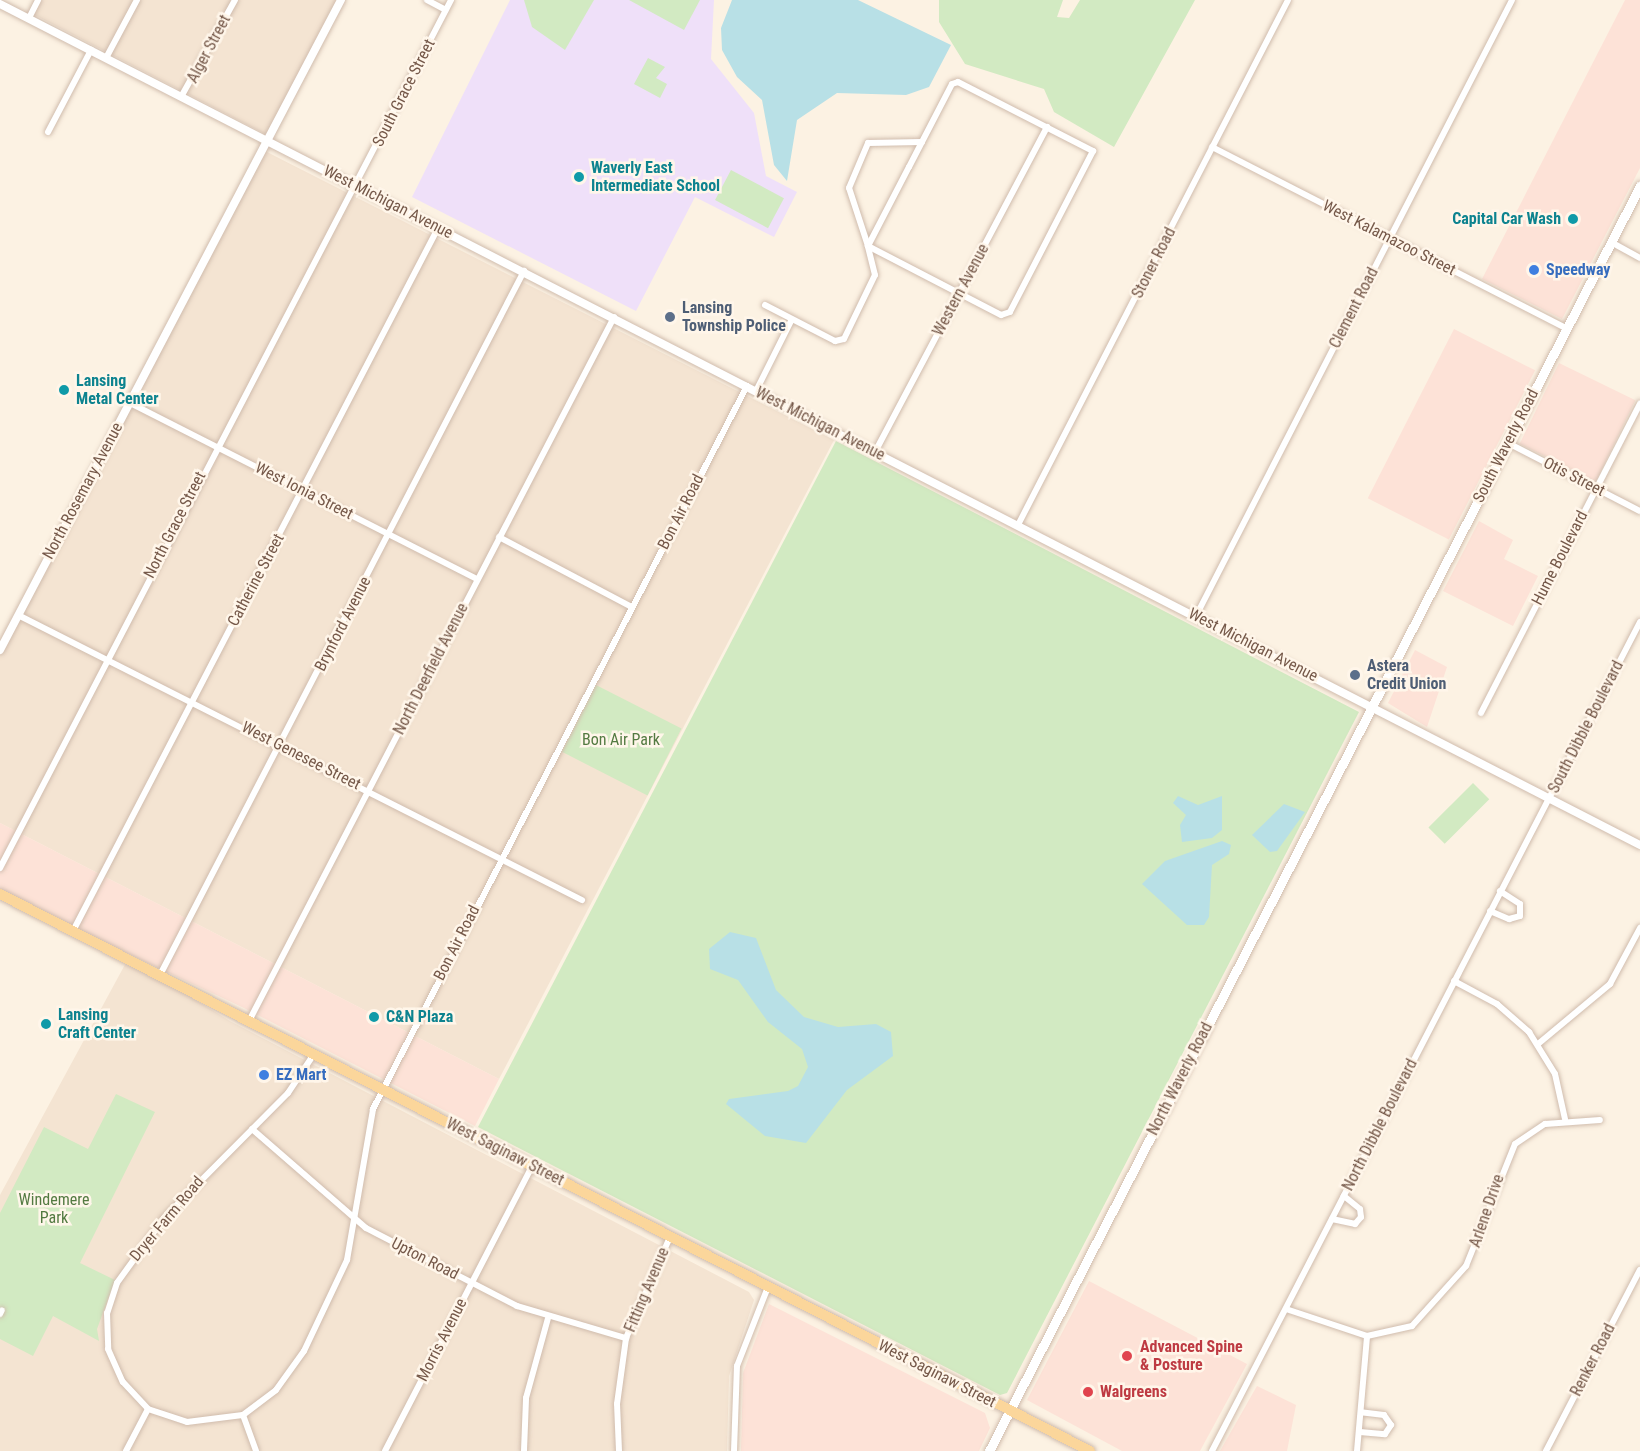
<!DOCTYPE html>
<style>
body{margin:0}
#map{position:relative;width:1640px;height:1451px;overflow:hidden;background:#fcf2e3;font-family:"Roboto Condensed",sans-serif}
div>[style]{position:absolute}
.residential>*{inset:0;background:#f4e4d2}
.commercial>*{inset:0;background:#fde2d7;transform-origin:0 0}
.education>*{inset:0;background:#efe0f9}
.green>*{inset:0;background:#d2eac2;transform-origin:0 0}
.water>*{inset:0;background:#b8e0e6}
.roads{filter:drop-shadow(0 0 2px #d0bcad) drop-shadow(0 0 2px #d0bcad)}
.minor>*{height:6px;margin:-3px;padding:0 3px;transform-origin:3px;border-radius:3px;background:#fff}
.tertiary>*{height:8px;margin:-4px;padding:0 4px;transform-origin:4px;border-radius:4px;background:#fff}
.secondary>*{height:9px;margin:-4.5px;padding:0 4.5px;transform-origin:4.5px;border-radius:4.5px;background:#fff}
.primary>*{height:10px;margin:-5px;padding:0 5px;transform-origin:5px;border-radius:5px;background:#fbd69b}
.dots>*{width:16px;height:16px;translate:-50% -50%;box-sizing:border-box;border:3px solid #fff6ea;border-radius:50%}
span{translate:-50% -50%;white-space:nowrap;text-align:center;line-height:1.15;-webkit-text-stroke:5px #fff6ea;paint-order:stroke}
.street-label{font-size:16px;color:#755849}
.culture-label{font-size:16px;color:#0d838f;font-weight:700}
.left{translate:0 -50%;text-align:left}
.right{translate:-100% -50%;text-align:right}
.shop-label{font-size:16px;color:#366cbe;font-weight:700}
.service-label{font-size:16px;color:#4e5e75;font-weight:700}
.park-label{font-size:16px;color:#537a41}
.health-label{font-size:16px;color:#be3a42;font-weight:700}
</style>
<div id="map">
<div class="residential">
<div style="clip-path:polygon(38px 0,340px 0,267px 135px,31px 13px)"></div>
<div style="clip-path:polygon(263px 150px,834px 440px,499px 1079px,0 823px,0 653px)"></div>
<div style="clip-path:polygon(128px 959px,230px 1021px,749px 1292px,754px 1300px,729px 1376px,727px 1451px,0 1451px,0 1195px)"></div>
</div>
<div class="commercial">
<div style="clip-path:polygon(1625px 0,1640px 0,1640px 168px,1562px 319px,1482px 279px)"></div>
<div style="left:1454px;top:329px;width:91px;height:190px;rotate:27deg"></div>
<div style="left:1559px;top:363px;width:85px;height:90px;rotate:26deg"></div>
<div style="clip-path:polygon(1479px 521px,1513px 540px,1504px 559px,1538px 576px,1513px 626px,1443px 591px)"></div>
<div style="clip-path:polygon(1415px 650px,1447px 667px,1427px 727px,1388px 703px)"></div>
<div style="clip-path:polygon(0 823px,499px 1079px,475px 1126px,242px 1007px,0 894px)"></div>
<div style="clip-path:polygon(1089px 1281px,1247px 1364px,1200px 1451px,1122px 1451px,1027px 1400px)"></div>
<div style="clip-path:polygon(769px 1304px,985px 1413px,990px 1428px,979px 1451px,741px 1451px,743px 1373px)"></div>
<div style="clip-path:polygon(1257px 1386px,1296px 1405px,1287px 1451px,1220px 1451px)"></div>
</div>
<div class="education">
<div style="clip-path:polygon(510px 0,714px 0,711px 59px,754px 113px,766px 176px,797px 192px,774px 237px,695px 197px,636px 311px,412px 197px)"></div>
</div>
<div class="green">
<div style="clip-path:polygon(524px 0,594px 0,565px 50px,532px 27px)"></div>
<div style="clip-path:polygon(629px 0,700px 0,684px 30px)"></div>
<div style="clip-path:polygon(939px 0,1063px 0,1057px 17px,1069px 18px,1080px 0,1195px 0,1114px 147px,1054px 112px,1044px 89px,965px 64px,939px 22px)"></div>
<div style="clip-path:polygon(648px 58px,665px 67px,656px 78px,667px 84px,660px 98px,634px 84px)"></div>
<div style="left:731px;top:170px;width:60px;height:34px;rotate:28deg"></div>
<div style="clip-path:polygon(836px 441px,1359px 712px,1007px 1393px,1000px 1395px,478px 1127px)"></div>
<div style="left:596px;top:685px;width:96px;height:75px;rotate:27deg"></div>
<div style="left:1473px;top:783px;width:23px;height:63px;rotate:45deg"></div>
<div style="clip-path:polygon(116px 1094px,155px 1112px,80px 1263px,115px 1280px,97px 1329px,99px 1341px,53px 1316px,33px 1356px,0 1339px,0 1213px,44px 1127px,88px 1149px)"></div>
</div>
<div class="water">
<div style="clip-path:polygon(732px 0,858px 0,951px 45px,929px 87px,906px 95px,837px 93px,797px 120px,787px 181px,774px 165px,762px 100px,737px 77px,722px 50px,721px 28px)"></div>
<div style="clip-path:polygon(1178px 796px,1198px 805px,1222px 796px,1222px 830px,1212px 838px,1182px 842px,1180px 825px,1186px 815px,1173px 803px)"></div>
<div style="clip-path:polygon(1284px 804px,1305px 812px,1277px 851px,1270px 852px,1252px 835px)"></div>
<div style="clip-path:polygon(1222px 841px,1231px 845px,1229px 854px,1212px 865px,1209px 917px,1204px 925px,1187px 925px,1142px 884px,1165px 861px)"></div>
<div style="clip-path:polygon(730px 932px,756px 938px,776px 990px,804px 1017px,838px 1027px,876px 1024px,891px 1032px,893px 1056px,847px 1090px,806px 1143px,765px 1136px,726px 1104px,729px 1099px,788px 1091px,798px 1086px,808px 1067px,802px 1049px,768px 1022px,738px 980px,710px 969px,709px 949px)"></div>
</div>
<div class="roads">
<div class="minor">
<div style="left:427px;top:0;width:21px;rotate:28deg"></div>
<div style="left:29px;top:18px;width:20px;rotate:-63deg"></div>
<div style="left:106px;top:58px;width:66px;rotate:-61.9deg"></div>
<div style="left:181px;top:97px;width:111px;rotate:-60.9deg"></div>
<div style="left:48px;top:132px;width:93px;rotate:-62.3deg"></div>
<div style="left:1212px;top:147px;width:397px;rotate:27.1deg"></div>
<div style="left:1611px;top:242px;width:33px;rotate:29deg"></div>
<div style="left:765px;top:305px;width:79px;rotate:27.2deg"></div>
<div style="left:835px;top:341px;width:9px;rotate:-13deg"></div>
<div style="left:844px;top:339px;width:71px;rotate:-64.2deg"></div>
<div style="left:875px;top:275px;width:30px;rotate:-104deg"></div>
<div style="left:868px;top:246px;width:89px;rotate:-62.6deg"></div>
<div style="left:909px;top:167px;width:93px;rotate:-62.6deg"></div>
<div style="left:952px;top:84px;width:6px;rotate:-18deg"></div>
<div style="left:958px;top:82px;width:152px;rotate:27.1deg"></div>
<div style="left:1093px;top:151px;width:181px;rotate:117.3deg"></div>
<div style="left:1010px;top:312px;width:9px;rotate:162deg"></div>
<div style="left:1001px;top:315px;width:150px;rotate:-152.6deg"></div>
<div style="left:868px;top:246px;width:61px;rotate:-108.1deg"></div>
<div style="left:849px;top:188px;width:49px;rotate:-67.1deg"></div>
<div style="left:868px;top:143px;width:54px;rotate:-1.1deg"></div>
<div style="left:756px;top:391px;width:80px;rotate:-63.4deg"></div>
<div style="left:130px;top:403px;width:389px;rotate:26.9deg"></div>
<div style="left:1508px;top:443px;width:148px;rotate:27.3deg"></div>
<div style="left:875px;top:452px;width:368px;rotate:-62.1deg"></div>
<div style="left:1018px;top:525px;width:590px;rotate:-62.78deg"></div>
<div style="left:499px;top:537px;width:150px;rotate:27.8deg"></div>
<div style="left:18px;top:615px;width:632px;rotate:26.81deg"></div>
<div style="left:1196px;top:616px;width:692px;rotate:-62.84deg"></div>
<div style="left:1481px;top:713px;width:348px;rotate:-62.8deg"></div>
<div style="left:0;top:868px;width:978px;rotate:-62.54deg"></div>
<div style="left:1490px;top:911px;width:21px;rotate:23deg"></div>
<div style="left:1509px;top:919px;width:11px;rotate:-15deg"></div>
<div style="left:1520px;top:916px;width:12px;rotate:-90deg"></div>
<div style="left:1520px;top:904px;width:24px;rotate:-147deg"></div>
<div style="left:73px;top:931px;width:792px;rotate:-62.56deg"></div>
<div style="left:160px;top:975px;width:793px;rotate:-62.66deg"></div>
<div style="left:1454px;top:981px;width:49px;rotate:28.1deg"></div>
<div style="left:1497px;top:1004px;width:43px;rotate:41.2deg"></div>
<div style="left:1529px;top:1032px;width:49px;rotate:58.2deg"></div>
<div style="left:1555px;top:1074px;width:46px;rotate:77.5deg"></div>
<div style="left:249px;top:1021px;width:793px;rotate:-62.59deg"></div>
<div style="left:1538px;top:1044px;width:94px;rotate:-39.8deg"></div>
<div style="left:1610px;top:984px;width:64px;rotate:-61.8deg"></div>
<div style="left:314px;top:1054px;width:47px;rotate:123.7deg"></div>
<div style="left:288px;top:1093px;width:176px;rotate:134.8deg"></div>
<div style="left:164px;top:1218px;width:80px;rotate:125.9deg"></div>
<div style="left:117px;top:1283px;width:32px;rotate:108deg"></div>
<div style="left:107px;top:1313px;width:36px;rotate:88deg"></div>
<div style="left:108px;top:1349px;width:36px;rotate:66deg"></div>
<div style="left:123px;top:1382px;width:37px;rotate:47deg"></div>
<div style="left:148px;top:1409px;width:41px;rotate:18.4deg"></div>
<div style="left:187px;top:1422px;width:56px;rotate:-7.1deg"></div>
<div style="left:243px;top:1415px;width:41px;rotate:-37.1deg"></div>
<div style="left:276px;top:1390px;width:48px;rotate:-54.3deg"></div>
<div style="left:304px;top:1351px;width:101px;rotate:-64.7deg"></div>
<div style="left:347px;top:1260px;width:153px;rotate:-80.2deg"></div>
<div style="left:373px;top:1109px;width:814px;rotate:-62.65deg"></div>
<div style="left:252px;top:1129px;width:151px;rotate:41deg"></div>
<div style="left:366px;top:1228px;width:170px;rotate:27.3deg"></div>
<div style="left:517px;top:1306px;width:114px;rotate:16.4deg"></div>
<div style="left:1332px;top:1219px;width:24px;rotate:12deg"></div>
<div style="left:1355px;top:1224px;width:9px;rotate:-49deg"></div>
<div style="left:1361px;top:1217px;width:8px;rotate:-97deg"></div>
<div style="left:1360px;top:1209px;width:21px;rotate:-141deg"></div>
<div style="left:1286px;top:1309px;width:85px;rotate:18.4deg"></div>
<div style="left:1367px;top:1336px;width:46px;rotate:-12.5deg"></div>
<div style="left:1412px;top:1326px;width:81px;rotate:-48deg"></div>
<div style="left:1466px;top:1266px;width:131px;rotate:-68.1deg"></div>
<div style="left:1515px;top:1144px;width:36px;rotate:-34deg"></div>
<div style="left:1545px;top:1124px;width:55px;rotate:-4.2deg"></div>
<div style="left:0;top:1314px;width:4px;rotate:-63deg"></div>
<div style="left:243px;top:1415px;width:38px;rotate:70deg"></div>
<div style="left:1360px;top:1432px;width:25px;rotate:5deg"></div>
<div style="left:1385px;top:1434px;width:11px;rotate:-56deg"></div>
<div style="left:1391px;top:1425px;width:12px;rotate:-125deg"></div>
<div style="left:1384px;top:1415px;width:23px;rotate:-173deg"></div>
<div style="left:126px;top:1451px;width:47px;rotate:-62.4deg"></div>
<div style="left:385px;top:1451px;width:321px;rotate:-62.7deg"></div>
<div style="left:524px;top:1451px;width:53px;rotate:-87.8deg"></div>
<div style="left:526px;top:1398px;width:83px;rotate:-74.6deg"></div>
<div style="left:619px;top:1451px;width:47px;rotate:-92.4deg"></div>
<div style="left:617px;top:1404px;width:67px;rotate:-82.2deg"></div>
<div style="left:626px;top:1338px;width:110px;rotate:-66.5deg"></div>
<div style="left:734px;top:1451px;width:85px;rotate:-88deg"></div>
<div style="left:737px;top:1366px;width:85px;rotate:-68.6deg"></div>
<div style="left:1212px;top:1451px;width:933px;rotate:-62.69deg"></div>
<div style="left:1357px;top:1451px;width:115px;rotate:-85deg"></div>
<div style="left:1546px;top:1451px;width:204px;rotate:-62.6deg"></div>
</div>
<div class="tertiary">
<div style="left:0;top:4px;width:1843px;rotate:27.15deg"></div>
<div style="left:0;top:650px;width:734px;rotate:-62.32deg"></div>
</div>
<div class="secondary">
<div style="left:989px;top:1451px;width:1423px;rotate:-62.77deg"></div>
</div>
<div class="primary">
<div style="left:0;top:894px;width:1224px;rotate:27.07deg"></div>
</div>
</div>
<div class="dots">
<div style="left:579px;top:177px;background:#0f9aa8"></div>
<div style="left:1573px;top:219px;background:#0f9aa8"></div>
<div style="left:1534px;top:270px;background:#3f7fe0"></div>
<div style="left:670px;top:317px;background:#5c6f8a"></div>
<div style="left:64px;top:390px;background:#0f9aa8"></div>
<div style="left:1355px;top:675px;background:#5c6f8a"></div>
<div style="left:374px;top:1017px;background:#0f9aa8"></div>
<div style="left:46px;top:1024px;background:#0f9aa8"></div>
<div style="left:264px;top:1075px;background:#3f7fe0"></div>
<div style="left:1127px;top:1356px;background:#e0444e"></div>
<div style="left:1088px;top:1392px;background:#e0444e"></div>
</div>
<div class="street-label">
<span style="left:209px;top:49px;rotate:-62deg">Alger Street</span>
<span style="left:404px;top:93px;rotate:-63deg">South Grace Street</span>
<span style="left:388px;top:202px;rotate:27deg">West Michigan Avenue</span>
<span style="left:1389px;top:238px;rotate:27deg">West Kalamazoo Street</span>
<span style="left:1154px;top:263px;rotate:-63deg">Stoner Road</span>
<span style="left:961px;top:290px;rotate:-62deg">Western Avenue</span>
<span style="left:1354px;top:308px;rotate:-63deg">Clement Road</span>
<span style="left:820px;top:424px;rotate:27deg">West Michigan Avenue</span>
<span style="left:1506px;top:446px;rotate:-63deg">South Waverly Road</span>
<span style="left:1574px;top:477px;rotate:27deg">Otis Street</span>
<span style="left:83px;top:491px;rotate:-62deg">North Rosemary Avenue</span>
<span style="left:304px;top:491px;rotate:27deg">West Ionia Street</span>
<span style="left:681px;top:512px;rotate:-63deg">Bon Air Road</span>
<span style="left:175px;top:525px;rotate:-63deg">North Grace Street</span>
<span style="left:1560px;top:558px;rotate:-63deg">Hume Boulevard</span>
<span style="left:256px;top:580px;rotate:-62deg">Catherine Street</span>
<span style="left:343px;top:624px;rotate:-63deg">Brynford Avenue</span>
<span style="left:1253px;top:645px;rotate:27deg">West Michigan Avenue</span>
<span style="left:431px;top:669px;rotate:-63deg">North Deerfield Avenue</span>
<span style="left:1586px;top:727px;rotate:-63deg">South Dibble Boulevard</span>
<span style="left:301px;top:756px;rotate:27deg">West Genesee Street</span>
<span style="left:457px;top:943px;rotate:-63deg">Bon Air Road</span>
<span style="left:1180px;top:1079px;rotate:-63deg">North Waverly Road</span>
<span style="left:1380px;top:1125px;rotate:-63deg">North Dibble Boulevard</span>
<span style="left:505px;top:1152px;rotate:27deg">West Saginaw Street</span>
<span style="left:1487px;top:1211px;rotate:-71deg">Arlene Drive</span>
<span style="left:167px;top:1219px;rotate:-50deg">Dryer Farm Road</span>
<span style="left:425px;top:1259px;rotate:27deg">Upton Road</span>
<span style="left:647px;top:1290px;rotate:-67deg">Fitting Avenue</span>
<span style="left:442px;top:1340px;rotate:-63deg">Morris Avenue</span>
<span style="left:1593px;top:1360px;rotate:-63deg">Renker Road</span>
<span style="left:937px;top:1374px;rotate:27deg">West Saginaw Street</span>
</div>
<div class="culture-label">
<span class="left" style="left:591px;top:177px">Waverly East<br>Intermediate School</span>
<span class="right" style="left:1561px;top:219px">Capital Car Wash</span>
<span class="left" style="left:76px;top:390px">Lansing<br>Metal Center</span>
<span class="left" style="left:58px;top:1024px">Lansing<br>Craft Center</span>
<span class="left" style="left:386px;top:1017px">C&amp;N Plaza</span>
</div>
<div class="shop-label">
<span class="left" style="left:1546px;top:270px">Speedway</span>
<span class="left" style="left:276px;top:1075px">EZ Mart</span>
</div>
<div class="service-label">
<span class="left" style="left:682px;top:317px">Lansing<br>Township Police</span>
<span class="left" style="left:1367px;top:675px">Astera<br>Credit Union</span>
</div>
<div class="park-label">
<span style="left:621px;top:740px">Bon Air Park</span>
<span style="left:54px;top:1209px">Windemere<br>Park</span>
</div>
<div class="health-label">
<span class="left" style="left:1140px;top:1356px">Advanced Spine<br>&amp; Posture</span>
<span class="left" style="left:1100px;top:1392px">Walgreens</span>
</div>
</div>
